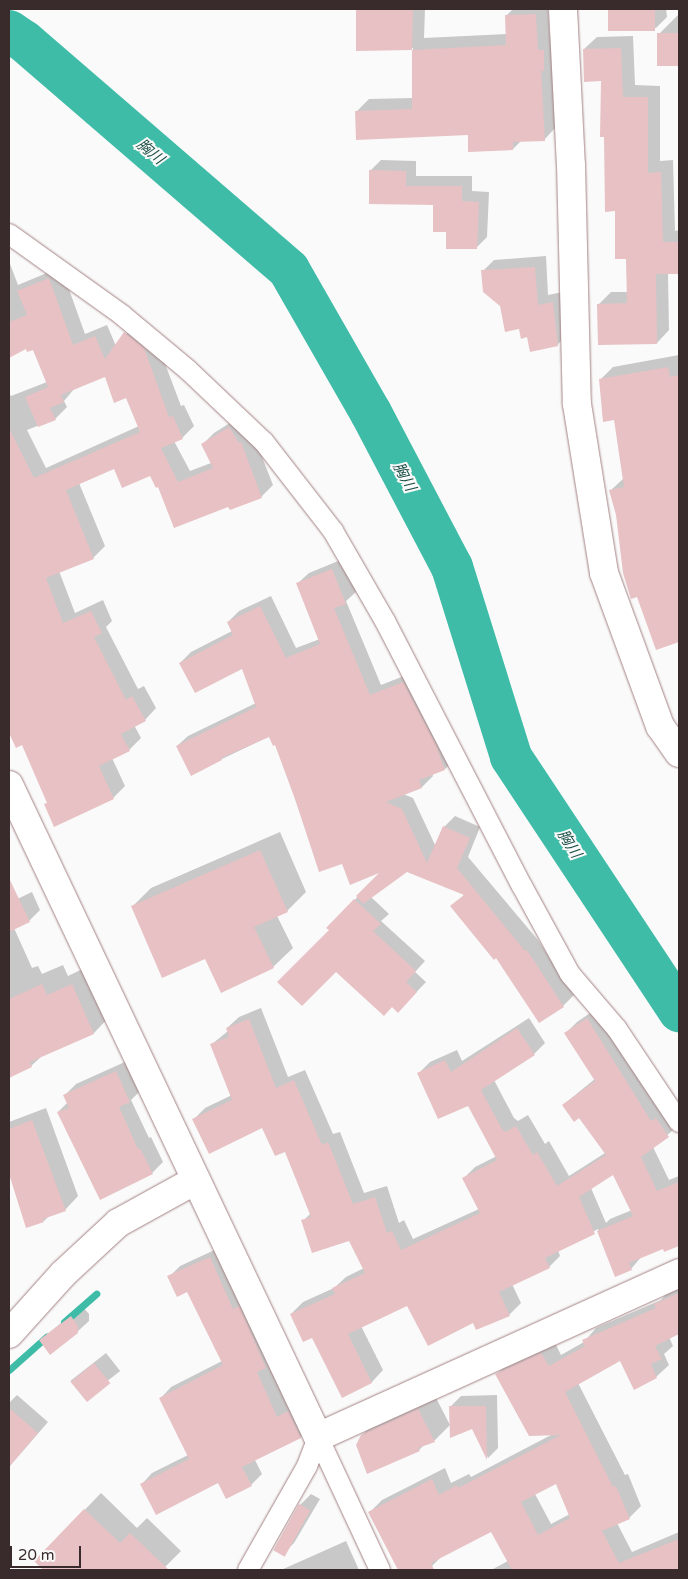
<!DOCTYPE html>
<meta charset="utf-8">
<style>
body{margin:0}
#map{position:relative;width:688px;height:1579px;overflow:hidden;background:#fafafa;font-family:"Varela Round","Noto Sans JP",sans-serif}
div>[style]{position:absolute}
.shadow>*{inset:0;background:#0003;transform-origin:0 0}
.stream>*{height:7px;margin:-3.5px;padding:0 3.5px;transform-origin:3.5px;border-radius:3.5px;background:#3fbca7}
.river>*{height:42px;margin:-21px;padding:0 21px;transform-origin:21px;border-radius:21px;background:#3fbca7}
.building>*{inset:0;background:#e7c1c4;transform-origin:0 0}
.roads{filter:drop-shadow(0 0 1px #a48184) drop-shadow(0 0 1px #a48184)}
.street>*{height:20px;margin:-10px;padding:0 10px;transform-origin:10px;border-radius:10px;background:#fff}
.secondary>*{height:28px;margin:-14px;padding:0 14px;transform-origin:14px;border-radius:14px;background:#fff}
span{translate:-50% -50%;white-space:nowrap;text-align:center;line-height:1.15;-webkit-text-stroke:4px #fafafa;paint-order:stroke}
.water-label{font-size:15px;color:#1b4f46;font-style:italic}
.frame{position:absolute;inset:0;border:10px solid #392b2c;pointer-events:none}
.scale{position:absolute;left:10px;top:1546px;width:71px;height:22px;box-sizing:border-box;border:2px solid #392b2c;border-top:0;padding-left:6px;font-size:15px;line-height:18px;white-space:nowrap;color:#392b2c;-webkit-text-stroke:4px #fafafa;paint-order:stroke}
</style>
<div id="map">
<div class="shadow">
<div style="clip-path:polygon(356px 9px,425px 9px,424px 38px,507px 34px,506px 16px,513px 9px,548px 9px,550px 39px,555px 39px,556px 127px,544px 140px,521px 141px,513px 149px,469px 133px,357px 111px,369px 99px,413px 98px,413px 48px,357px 49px)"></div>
<div style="clip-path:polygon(609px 9px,666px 9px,667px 17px,656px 28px,610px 30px)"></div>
<div style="clip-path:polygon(678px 15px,679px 65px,659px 66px,658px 35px)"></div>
<div style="clip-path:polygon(633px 36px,635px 85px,660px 86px,660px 161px,673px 160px,675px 231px,679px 230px,679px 272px,668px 273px,669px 330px,657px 343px,599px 304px,611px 292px,628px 292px,627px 258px,616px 210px,602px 80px,584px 49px,597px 37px)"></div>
<div style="clip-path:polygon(381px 160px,416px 161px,416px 176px,472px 176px,472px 191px,489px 192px,487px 237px,476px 248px,448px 231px,435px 203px,370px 171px)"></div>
<div style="clip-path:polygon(546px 256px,548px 295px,563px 292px,568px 334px,557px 345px,528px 336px,501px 305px,483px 271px,494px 260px)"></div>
<div style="clip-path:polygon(evenodd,9px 261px,18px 285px,61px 267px,85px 334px,107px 325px,116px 346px,137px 322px,155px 337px,181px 406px,184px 405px,194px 426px,182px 438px,174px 441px,190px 471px,211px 463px,203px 444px,214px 433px,241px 416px,252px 431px,273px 485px,261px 497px,229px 505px,158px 485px,151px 474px,115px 468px,79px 483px,105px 546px,93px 558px,59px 571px,75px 613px,103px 600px,112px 621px,106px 627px,138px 689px,144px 686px,156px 708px,145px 720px,134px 725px,141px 738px,129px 750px,112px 758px,125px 786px,113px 798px,45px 805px,48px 802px,23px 744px,16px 747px,9px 731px,9px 393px,11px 396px,47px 382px,33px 349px,27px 347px,9px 357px,9px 261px,105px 375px,127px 397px,139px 426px,46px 468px,27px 430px,55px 419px,67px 407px,64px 401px,75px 388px,105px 375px)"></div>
<div style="clip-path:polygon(679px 355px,679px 641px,657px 649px,610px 491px,624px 478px,616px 419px,604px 421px,600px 380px,613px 367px)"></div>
<div style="clip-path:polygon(343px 559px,356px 592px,346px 601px,381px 685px,414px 672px,456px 759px,445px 769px,432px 774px,433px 776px,422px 787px,403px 794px,413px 798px,436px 847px,444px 827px,455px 816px,480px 827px,468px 857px,538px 940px,574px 995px,563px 1006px,496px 956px,452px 907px,465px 894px,406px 871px,371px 897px,389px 914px,381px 921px,425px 961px,415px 972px,426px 982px,407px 1002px,328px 928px,384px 869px,342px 862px,320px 870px,276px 744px,270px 736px,222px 759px,177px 746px,188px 736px,256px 703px,242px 667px,180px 663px,191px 652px,232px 631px,228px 622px,239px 611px,271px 596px,296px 648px,320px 639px,298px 583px,309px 573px)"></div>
<div style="clip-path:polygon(280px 832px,306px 892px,287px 911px,277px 916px,293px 948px,273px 967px,205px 957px,132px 907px,151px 888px)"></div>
<div style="clip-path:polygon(32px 892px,40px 910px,29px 921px,14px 928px,32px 968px,38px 966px,42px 974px,63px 965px,68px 976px,93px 964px,114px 1012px,94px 1033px,42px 1056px,31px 1066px,9px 1076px,9px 903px)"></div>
<div style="clip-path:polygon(evenodd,599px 1007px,679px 1125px,653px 1147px,669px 1180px,679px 1176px,679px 1245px,665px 1251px,663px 1248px,642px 1256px,631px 1269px,615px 1275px,598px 1229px,558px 1250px,560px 1256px,549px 1267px,512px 1284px,521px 1303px,509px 1315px,474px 1321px,408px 1305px,361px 1326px,383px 1370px,372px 1382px,343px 1396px,313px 1336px,291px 1314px,303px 1302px,334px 1288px,346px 1277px,364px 1268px,350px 1239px,303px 1221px,311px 1213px,286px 1150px,263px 1127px,194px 1119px,205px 1108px,232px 1095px,212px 1044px,228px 1031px,227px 1028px,239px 1017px,261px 1008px,288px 1077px,305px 1070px,333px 1134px,340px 1132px,364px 1193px,387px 1186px,399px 1223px,404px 1220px,413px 1239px,479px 1209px,464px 1178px,475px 1167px,497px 1156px,469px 1104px,419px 1073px,430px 1062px,457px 1050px,462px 1061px,529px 1018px,545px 1043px,534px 1054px,494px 1080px,514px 1118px,518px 1121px,528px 1115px,545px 1144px,549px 1141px,569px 1176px,605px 1153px,579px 1117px,563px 1105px,596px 1078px,566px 1033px,577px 1022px,599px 1007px,613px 1174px,632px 1210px,610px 1219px,606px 1223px,591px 1188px,613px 1174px)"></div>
<div style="clip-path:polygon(127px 1061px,141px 1090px,131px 1100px,149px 1138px,151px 1137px,163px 1162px,152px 1173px,58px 1112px,68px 1102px,65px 1095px,76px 1084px)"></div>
<div style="clip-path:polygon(46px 1108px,78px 1196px,65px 1210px,49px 1216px,44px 1221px,9px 1176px,9px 1122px)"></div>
<div style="clip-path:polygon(221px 1247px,288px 1407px,299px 1401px,311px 1426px,301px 1437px,255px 1460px,262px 1474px,251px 1485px,227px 1497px,218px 1481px,142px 1484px,152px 1473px,188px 1455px,161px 1398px,171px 1387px,222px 1361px,188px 1291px,169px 1277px,180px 1266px)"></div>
<div style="clip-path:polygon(evenodd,679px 1287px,679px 1332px,669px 1337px,673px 1346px,664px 1354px,669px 1365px,656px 1377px,621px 1359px,578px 1383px,625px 1475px,628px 1474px,641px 1506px,629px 1518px,617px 1523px,632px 1552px,679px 1532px,679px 1570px,491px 1570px,508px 1561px,492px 1530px,442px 1556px,432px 1566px,423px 1570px,400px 1570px,370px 1512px,382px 1500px,445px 1468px,451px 1483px,469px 1474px,471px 1477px,553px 1434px,497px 1374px,509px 1362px,554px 1341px,561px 1355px,584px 1342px,596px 1328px,661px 1300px,668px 1292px,679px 1287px,556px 1483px,570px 1514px,551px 1524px,535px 1494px,556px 1483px)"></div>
<div style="clip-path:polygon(82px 1306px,89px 1314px,89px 1321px,77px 1332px,40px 1340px)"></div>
<div style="left:106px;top:1353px;width:23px;height:45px;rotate:52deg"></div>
<div style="clip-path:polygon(434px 1394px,450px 1425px,434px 1441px,425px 1444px,419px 1450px,362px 1435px,378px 1419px)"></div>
<div style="clip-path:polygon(17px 1395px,48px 1422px,9px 1467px,9px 1403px)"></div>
<div style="clip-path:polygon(497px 1395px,498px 1448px,488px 1458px,473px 1427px,450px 1407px,461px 1396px)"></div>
<div style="clip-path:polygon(101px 1493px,137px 1528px,147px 1518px,181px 1551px,162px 1570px,45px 1570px,35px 1561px)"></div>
<div style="clip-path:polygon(311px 1494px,320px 1499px,294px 1543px,283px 1554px,300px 1505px)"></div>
<div style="clip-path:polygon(346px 1541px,359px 1570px,281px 1570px)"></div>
</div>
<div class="stream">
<div style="left:64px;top:1322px;width:43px;rotate:-41.2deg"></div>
<div style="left:9px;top:1370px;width:50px;rotate:-41.7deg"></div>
</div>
<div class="river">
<div style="left:9px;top:31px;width:18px;rotate:34deg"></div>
<div style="left:24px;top:41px;width:350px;rotate:40.8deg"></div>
<div style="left:289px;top:270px;width:165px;rotate:60.2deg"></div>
<div style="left:371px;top:413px;width:174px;rotate:62.3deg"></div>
<div style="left:452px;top:567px;width:199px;rotate:72.7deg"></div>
<div style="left:511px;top:757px;width:305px;rotate:56.5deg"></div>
</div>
<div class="building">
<div style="clip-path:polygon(356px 9px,413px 10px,412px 50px,506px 45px,505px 15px,536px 14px,538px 50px,544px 50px,544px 71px,541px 71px,545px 141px,513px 142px,513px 150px,468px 152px,468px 135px,356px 140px,355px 111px,412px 109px,412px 50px,356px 51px)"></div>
<div style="left:608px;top:9px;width:47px;height:22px"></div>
<div style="left:679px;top:33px;width:33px;height:22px;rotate:90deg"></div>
<div style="clip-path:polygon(621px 48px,623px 97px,648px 97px,648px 173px,661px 172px,663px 242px,679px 242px,679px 274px,656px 274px,657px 344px,598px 345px,597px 304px,627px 303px,626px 259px,615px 259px,615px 211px,605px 212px,604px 137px,600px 137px,601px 81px,584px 82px,583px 49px)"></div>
<div style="clip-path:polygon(369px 170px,406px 171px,406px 186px,462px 186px,462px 201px,479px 202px,477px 249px,446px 249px,446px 232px,433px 232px,433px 205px,369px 204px)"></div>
<div style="clip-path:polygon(535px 267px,538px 305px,553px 302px,558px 346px,530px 352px,527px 337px,521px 339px,519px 329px,505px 332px,500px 306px,483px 292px,481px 270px)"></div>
<div style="clip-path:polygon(49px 278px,73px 345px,95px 336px,105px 359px,124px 332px,144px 348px,169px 417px,173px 416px,183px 439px,161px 448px,178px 482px,213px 468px,201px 444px,229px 427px,239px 443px,241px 442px,262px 498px,230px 510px,228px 507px,174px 528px,158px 487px,156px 488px,150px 476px,122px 488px,114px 469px,66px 490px,94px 559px,46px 578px,63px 623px,91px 611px,102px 633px,94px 637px,126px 700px,132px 696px,146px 721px,121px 734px,130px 751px,99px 766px,114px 799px,54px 827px,44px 804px,47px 803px,22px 745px,16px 748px,9px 733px,9px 428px,34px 478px,140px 432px,126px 398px,114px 403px,105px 377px,61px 395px,64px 402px,50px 408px,56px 420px,38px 427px,25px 397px,48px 387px,33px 350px,27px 352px,26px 349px,9px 358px,9px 322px,27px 315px,17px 291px)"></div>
<div style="clip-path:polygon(668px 367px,670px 377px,679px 375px,679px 642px,656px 650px,637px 597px,631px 599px,623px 573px,616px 515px,609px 490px,624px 487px,614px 420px,603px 422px,599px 379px)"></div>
<div style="clip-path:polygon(332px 569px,346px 604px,334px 608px,370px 695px,403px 682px,436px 745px,445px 770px,419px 780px,422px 788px,386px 802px,402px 809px,427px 863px,443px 826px,470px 838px,457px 868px,525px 951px,527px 950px,564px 1007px,539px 1023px,496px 958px,494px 960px,450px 906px,464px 895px,407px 872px,363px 904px,356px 896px,379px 873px,350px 885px,342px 864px,319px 872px,295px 799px,275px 745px,273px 746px,269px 737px,221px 758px,222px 760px,191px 776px,176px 746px,256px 707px,242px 669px,195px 693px,179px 663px,233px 635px,227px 622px,260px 606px,286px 658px,320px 644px,296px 583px)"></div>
<div style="clip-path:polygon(260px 850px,288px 912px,254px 927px,274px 968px,221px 993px,205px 959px,162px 978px,131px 906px)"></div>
<div style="clip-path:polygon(9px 878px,30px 922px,9px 932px)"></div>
<div style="clip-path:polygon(354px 899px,381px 924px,373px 931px,416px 971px,406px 982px,417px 992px,398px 1013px,392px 1007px,384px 1016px,336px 972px,302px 1006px,277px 982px,329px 930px,326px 928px)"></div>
<div style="clip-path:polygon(42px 984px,47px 995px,72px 984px,94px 1034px,30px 1062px,32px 1067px,9px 1078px,9px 999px)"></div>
<div style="clip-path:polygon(587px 1018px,651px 1121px,656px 1118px,669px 1137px,641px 1157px,657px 1191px,679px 1182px,679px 1246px,664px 1252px,663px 1249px,629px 1263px,632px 1270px,615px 1277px,597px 1231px,633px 1216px,613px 1175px,579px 1197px,595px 1234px,545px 1258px,550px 1268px,499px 1292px,510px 1316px,476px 1330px,473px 1323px,428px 1346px,407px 1306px,348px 1334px,372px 1383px,342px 1398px,312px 1338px,303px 1342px,290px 1314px,335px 1294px,332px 1288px,365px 1273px,349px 1241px,312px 1253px,301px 1220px,311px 1217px,285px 1152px,275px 1156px,262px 1128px,209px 1154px,192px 1119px,232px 1100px,210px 1044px,229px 1037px,226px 1028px,249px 1019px,276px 1088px,294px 1080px,322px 1145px,328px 1142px,353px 1204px,375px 1197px,387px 1233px,392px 1231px,401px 1250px,480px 1213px,462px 1178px,497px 1160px,468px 1106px,438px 1119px,417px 1073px,445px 1060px,451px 1072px,517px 1028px,535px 1055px,481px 1090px,502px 1129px,506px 1132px,516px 1126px,533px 1155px,537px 1152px,557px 1186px,606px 1155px,579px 1118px,574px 1122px,562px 1105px,595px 1081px,564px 1033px)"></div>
<div style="clip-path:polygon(116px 1071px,130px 1102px,119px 1107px,138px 1149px,140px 1148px,153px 1174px,100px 1200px,57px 1112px,69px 1108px,63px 1095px)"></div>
<div style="clip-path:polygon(32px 1120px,66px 1211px,43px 1219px,44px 1222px,26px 1228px,9px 1174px,9px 1129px)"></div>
<div style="clip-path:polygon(210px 1257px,233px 1309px,239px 1306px,250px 1331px,266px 1368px,257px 1372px,277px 1417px,288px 1411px,301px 1438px,242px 1467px,252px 1486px,226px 1499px,218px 1483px,156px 1515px,140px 1484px,189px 1459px,159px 1398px,223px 1365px,187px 1292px,177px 1297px,167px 1276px)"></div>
<div style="clip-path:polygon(evenodd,679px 1293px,679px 1334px,655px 1346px,662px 1359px,651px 1364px,657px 1378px,634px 1390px,620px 1361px,565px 1392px,613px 1487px,616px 1486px,630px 1519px,602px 1531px,619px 1563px,679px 1539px,679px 1570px,512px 1570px,491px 1532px,431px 1563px,434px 1570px,398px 1570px,368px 1512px,432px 1479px,439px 1495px,457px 1485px,458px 1488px,561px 1435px,529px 1436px,495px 1374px,541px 1353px,549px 1366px,585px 1346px,582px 1340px,656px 1308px,654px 1304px,679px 1293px,556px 1484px,570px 1518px,538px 1535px,521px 1502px,556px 1484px)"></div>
<div style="clip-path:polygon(71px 1316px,78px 1326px,78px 1333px,50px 1355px,39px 1340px)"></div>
<div style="left:94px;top:1363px;width:26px;height:30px;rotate:51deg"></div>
<div style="clip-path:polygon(449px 1406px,486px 1406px,487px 1460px,472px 1429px,450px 1438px)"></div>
<div style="clip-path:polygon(9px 1408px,38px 1433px,9px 1467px)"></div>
<div style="clip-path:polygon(418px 1409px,435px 1442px,418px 1448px,420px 1451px,367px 1474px,356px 1445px,361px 1435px)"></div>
<div style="left:299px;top:1504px;width:13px;height:53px;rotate:29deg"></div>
<div style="clip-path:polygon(84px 1509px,120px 1543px,130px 1533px,169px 1570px,43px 1570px,34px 1561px)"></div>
</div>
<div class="roads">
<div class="street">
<div style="left:9px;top:234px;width:139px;rotate:35.6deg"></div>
<div style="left:122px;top:315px;width:86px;rotate:39.8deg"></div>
<div style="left:188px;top:370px;width:105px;rotate:43.5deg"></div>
<div style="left:264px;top:442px;width:113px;rotate:52.2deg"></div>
<div style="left:333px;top:531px;width:104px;rotate:60deg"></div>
<div style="left:385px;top:621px;width:298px;rotate:62.7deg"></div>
<div style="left:522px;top:886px;width:100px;rotate:61.4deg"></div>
<div style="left:570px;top:974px;width:72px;rotate:49.5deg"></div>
<div style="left:617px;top:1029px;width:112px;rotate:56.3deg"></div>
<div style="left:318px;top:1437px;width:147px;rotate:65deg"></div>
<div style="left:248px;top:1570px;width:120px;rotate:-60.4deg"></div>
<div style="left:307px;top:1466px;width:31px;rotate:-69deg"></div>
</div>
<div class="secondary">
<div style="left:563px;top:9px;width:156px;rotate:87.1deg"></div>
<div style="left:571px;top:165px;width:239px;rotate:88.6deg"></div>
<div style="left:577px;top:404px;width:171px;rotate:80.9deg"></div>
<div style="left:604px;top:573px;width:163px;rotate:69.9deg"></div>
<div style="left:660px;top:726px;width:33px;rotate:55deg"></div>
<div style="left:9px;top:785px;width:722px;rotate:64.64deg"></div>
<div style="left:318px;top:1437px;width:397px;rotate:-24.4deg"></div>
<div style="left:9px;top:1334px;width:81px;rotate:-48deg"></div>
<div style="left:63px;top:1274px;width:75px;rotate:-42.8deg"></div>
<div style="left:118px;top:1223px;width:89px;rotate:-28.9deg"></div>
</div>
</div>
<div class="water-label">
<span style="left:150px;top:152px;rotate:40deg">胸川</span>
<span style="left:404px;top:477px;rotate:62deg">胸川</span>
<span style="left:569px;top:844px;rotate:57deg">胸川</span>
</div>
<div class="frame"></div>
<div class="scale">20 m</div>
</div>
